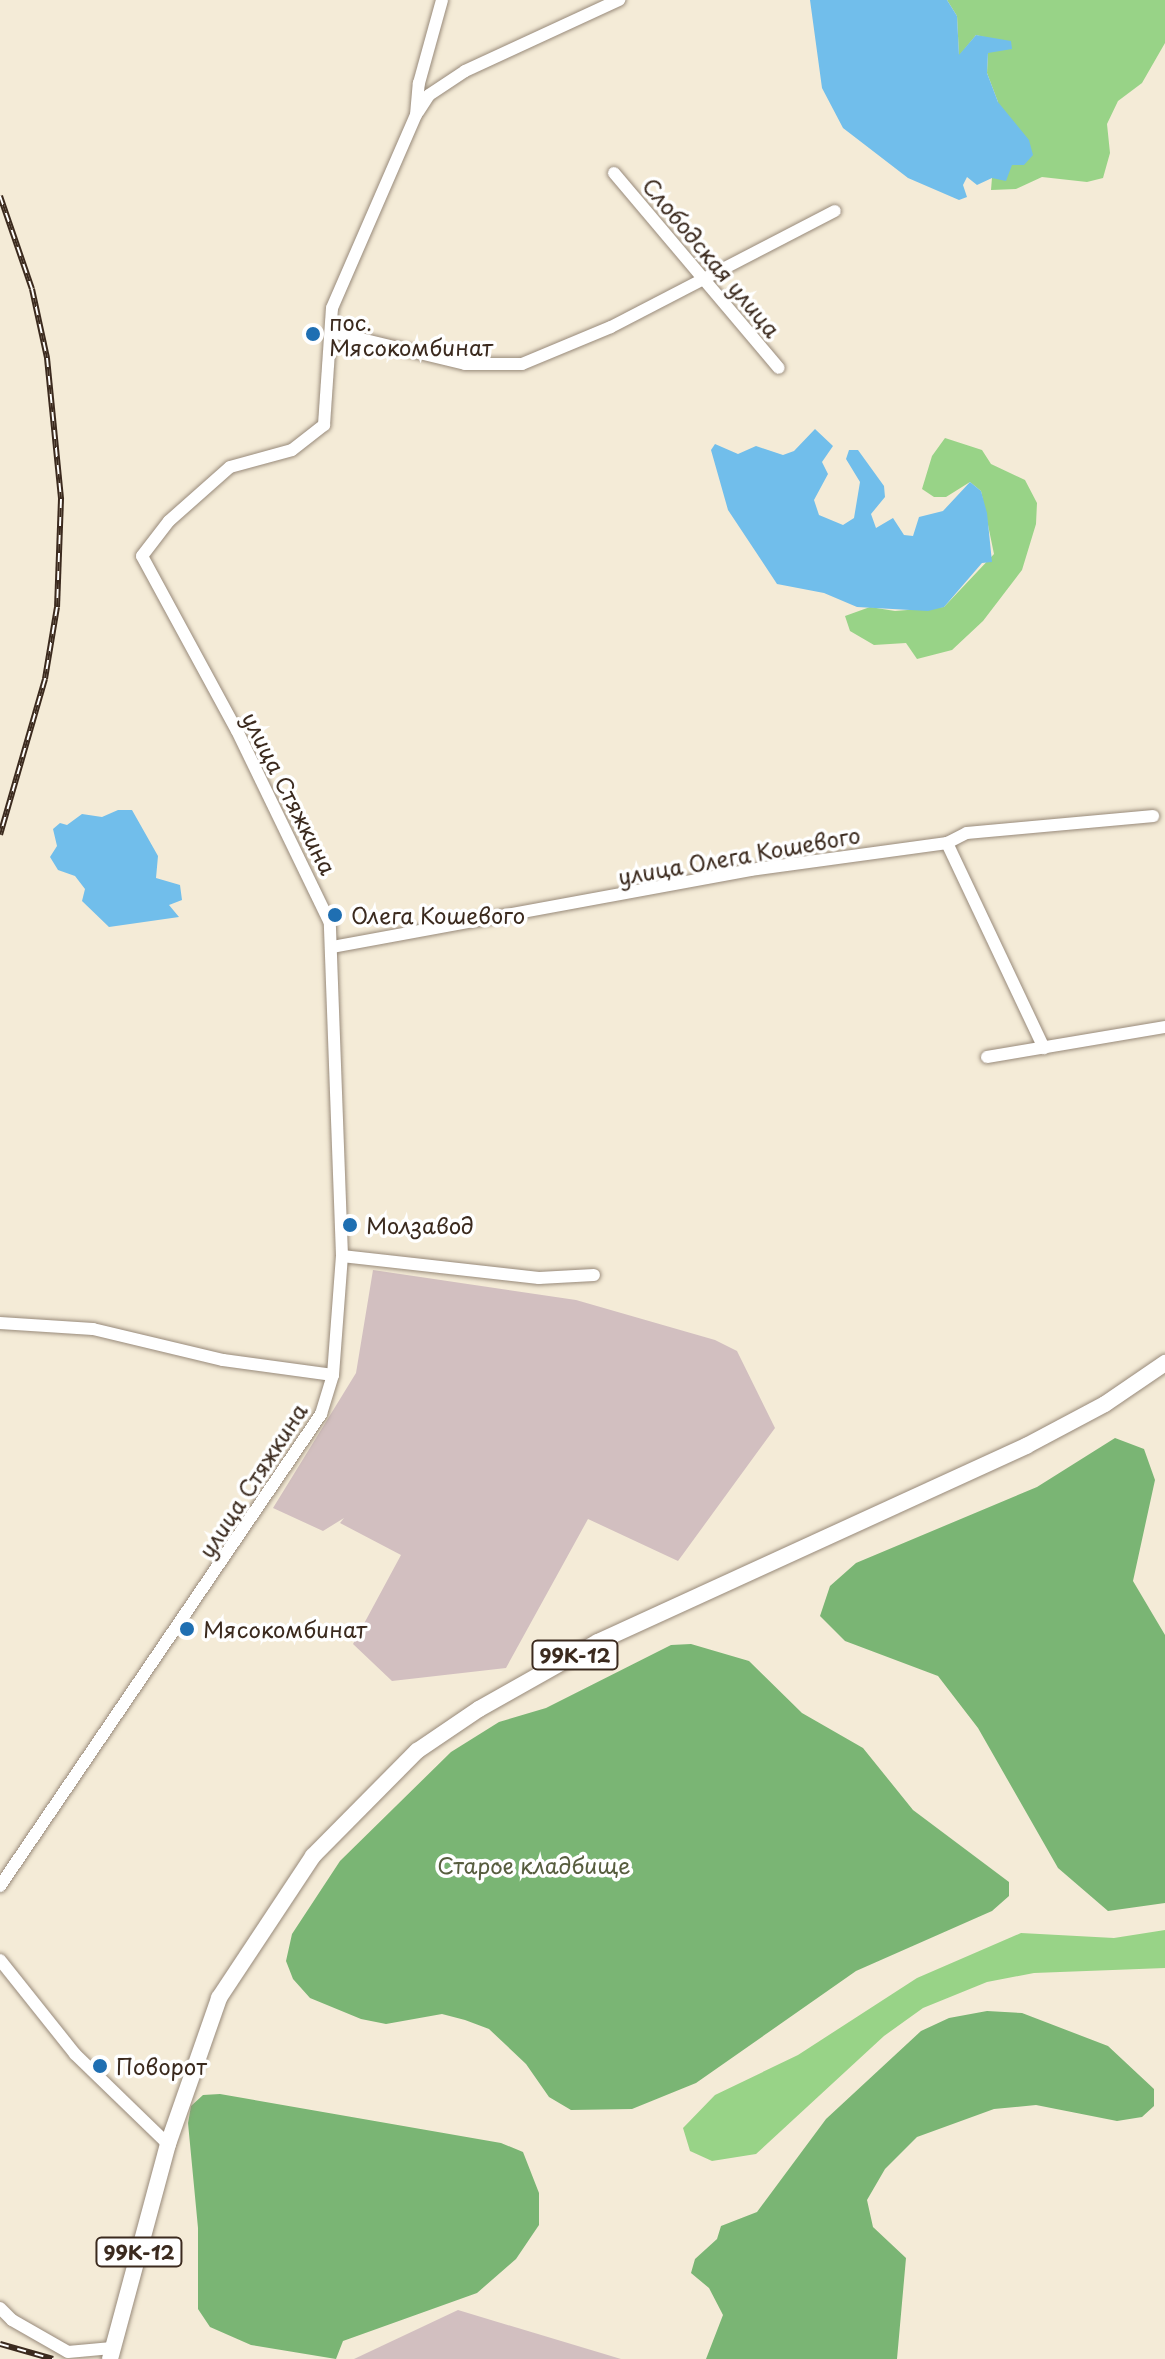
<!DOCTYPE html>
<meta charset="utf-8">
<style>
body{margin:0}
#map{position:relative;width:1165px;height:2359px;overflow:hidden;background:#f4ebd7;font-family:"Playpen Sans",sans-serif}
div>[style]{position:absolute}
.industrial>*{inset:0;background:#d2bfc0}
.green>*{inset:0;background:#98d387}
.forest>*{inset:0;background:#7ab574}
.water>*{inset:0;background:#71beeb}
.roads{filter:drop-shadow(0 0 2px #988a7a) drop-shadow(0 0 2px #988a7a)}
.minor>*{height:12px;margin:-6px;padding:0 6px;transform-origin:6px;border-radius:6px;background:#fff}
.major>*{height:16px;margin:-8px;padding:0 8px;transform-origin:8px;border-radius:8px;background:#fff}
.rail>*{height:6px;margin-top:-3px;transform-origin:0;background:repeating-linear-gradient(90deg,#fff 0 9px,#3b2a1e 0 18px);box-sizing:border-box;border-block:2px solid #3b2a1e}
.dots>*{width:22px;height:22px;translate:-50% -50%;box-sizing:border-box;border:4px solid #fff;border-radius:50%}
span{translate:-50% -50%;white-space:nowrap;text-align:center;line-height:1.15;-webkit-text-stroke:7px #fff;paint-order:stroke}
.shield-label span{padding:2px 6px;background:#fff;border:2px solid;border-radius:6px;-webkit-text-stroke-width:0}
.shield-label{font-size:20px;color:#3b2a1e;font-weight:700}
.street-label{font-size:22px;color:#3b2a1e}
.poi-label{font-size:22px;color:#3b2a1e}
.left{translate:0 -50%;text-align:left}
.park-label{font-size:22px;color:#575d3e}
</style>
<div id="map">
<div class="industrial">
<div style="clip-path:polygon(373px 1270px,576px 1300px,715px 1340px,737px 1351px,775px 1428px,678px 1561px,588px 1519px,506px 1668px,392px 1681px,353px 1644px,401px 1555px,340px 1523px,344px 1518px,323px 1531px,273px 1508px,356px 1373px)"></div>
<div style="clip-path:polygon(458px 2310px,621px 2359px,354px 2359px)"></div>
</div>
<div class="green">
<div style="clip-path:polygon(947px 0,1165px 0,1165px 43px,1142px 83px,1118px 101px,1107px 124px,1110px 153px,1103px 178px,1087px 182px,1042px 177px,1016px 189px,991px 190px,998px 102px,987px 73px,988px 53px,996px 40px,976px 35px,959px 56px,957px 16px)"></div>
<div style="clip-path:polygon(945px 438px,982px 450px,991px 464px,1025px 480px,1037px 503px,1036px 524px,1022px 570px,983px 621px,952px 650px,917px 659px,906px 643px,874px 645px,850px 631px,845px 616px,870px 607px,895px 611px,944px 607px,994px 554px,981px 491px,970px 482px,946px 497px,934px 497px,922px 489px,932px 456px)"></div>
<div style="clip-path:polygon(1165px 1930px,1165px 1968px,1034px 1973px,987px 1982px,923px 2008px,884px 2036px,756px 2154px,712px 2161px,690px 2151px,683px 2128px,715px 2095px,798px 2055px,917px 1978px,1021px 1933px,1114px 1938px)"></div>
</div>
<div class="forest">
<div style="clip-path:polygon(1115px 1438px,1144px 1449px,1155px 1480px,1133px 1581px,1165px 1635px,1165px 1903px,1108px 1911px,1058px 1868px,978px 1728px,938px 1676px,845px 1641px,820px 1616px,830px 1586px,856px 1563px,1037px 1487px)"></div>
<div style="clip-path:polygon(691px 1644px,749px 1661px,802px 1713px,863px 1748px,913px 1810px,1009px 1882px,1009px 1896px,992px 1911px,856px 1971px,696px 2083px,632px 2109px,571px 2110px,549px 2097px,526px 2064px,489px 2029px,465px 2020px,442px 2014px,386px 2024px,361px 2019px,310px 1998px,293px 1979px,286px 1961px,292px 1934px,340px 1861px,451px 1752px,499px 1722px,546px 1708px,671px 1645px)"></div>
<div style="clip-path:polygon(987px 2011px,1022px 2013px,1108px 2046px,1154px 2089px,1154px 2106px,1142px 2117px,1117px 2121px,1036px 2105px,994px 2109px,917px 2137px,885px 2169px,867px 2200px,873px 2227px,906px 2258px,897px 2359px,706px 2359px,723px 2315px,709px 2288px,691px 2273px,695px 2259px,717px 2239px,721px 2226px,757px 2212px,826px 2119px,921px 2031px,949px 2018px)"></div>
<div style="clip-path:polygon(220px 2094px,501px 2143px,523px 2152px,539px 2193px,539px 2225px,516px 2259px,477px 2293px,343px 2341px,336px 2359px,251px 2345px,210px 2327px,198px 2309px,198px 2228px,188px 2123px,191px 2106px,203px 2095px)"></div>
</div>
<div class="water">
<div style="clip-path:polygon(810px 0,947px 0,957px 16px,959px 55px,976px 35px,1011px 41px,1012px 49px,988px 53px,987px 73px,998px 102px,1029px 140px,1033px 155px,1024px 165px,1012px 165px,1006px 181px,992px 178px,977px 185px,967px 177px,963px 185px,967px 197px,959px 200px,908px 178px,843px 128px,822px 88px)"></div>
<div style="clip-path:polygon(815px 429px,833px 446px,822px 462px,828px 474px,814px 500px,819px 515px,843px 525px,854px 518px,860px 482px,846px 459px,849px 450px,858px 450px,884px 486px,885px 497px,871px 514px,876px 528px,893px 518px,904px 535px,913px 536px,919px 517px,943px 511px,970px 482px,981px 491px,987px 513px,992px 562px,982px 563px,944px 607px,928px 611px,857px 607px,824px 593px,777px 584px,728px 510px,711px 450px,715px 444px,738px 454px,756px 446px,783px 455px,794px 451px)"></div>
<div style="clip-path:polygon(118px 810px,132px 810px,158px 856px,156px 878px,180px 885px,182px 900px,169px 905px,179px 917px,109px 927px,82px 901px,85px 889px,75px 876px,58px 870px,50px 857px,57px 846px,53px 829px,60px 823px,67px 825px,82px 814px,102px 817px)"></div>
</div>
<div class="roads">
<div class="minor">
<div style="left:418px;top:112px;width:20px;rotate:-57deg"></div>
<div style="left:429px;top:95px;width:43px;rotate:-33.7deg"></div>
<div style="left:465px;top:71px;width:170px;rotate:-24.8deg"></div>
<div style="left:614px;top:173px;width:255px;rotate:49.8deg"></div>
<div style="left:332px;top:332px;width:137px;rotate:13.5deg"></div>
<div style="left:465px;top:364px;width:57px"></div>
<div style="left:522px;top:364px;width:96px;rotate:-22.6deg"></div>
<div style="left:611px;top:327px;width:252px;rotate:-27.4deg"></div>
<div style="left:947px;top:843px;width:227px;rotate:64.7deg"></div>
<div style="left:332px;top:947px;width:425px;rotate:-10.4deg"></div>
<div style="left:750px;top:870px;width:199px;rotate:-7.8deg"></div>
<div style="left:947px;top:843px;width:22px;rotate:-27deg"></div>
<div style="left:967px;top:833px;width:187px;rotate:-5.2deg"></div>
<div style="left:987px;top:1057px;width:181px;rotate:-9.6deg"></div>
<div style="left:342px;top:1256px;width:198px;rotate:6.4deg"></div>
<div style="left:539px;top:1278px;width:55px;rotate:-3.1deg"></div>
<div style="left:0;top:1323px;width:93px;rotate:3.7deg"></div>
<div style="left:93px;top:1329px;width:134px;rotate:13.4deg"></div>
<div style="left:223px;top:1360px;width:111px;rotate:7.8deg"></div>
<div style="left:0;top:1886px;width:571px;rotate:-55.78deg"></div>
<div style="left:321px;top:1414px;width:41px;rotate:-72.9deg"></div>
<div style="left:333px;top:1375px;width:119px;rotate:-85.7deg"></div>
<div style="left:342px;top:1256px;width:333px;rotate:-92.1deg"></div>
<div style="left:330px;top:923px;width:213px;rotate:-115.8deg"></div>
<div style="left:237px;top:731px;width:199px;rotate:-118.5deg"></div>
<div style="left:142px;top:556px;width:44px;rotate:-52.4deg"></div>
<div style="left:169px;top:521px;width:81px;rotate:-41.5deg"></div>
<div style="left:230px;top:467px;width:64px;rotate:-15.3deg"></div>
<div style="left:292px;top:450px;width:41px;rotate:-38deg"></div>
<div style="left:324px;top:425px;width:117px;rotate:-86.1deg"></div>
<div style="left:332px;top:308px;width:210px;rotate:-66.5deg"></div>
<div style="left:416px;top:115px;width:32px;rotate:-85deg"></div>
<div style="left:419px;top:83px;width:86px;rotate:-74.5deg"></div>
<div style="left:0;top:1960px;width:120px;rotate:51.4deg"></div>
<div style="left:75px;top:2054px;width:129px;rotate:44.1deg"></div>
<div style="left:0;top:2308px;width:17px;rotate:45deg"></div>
<div style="left:12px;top:2320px;width:64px;rotate:29.7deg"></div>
<div style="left:68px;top:2352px;width:44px;rotate:-5.2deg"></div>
</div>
<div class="major">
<div style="left:110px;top:2359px;width:223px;rotate:-74.9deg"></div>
<div style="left:168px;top:2144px;width:155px;rotate:-70.7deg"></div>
<div style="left:219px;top:1998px;width:170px;rotate:-56.5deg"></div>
<div style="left:313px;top:1856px;width:148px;rotate:-45.3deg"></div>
<div style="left:417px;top:1751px;width:75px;rotate:-34.1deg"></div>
<div style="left:479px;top:1709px;width:137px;rotate:-29.4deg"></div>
<div style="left:598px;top:1642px;width:471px;rotate:-24.6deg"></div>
<div style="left:1026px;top:1446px;width:89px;rotate:-28deg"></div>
<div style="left:1105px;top:1404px;width:73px;rotate:-34.3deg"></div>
</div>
</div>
<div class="rail">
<div style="left:0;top:196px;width:98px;rotate:71deg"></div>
<div style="left:32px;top:289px;width:71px;rotate:77.7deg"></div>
<div style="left:47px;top:358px;width:142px;rotate:84.3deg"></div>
<div style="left:61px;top:499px;width:108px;rotate:92.1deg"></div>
<div style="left:57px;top:607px;width:73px;rotate:99.5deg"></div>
<div style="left:45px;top:679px;width:162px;rotate:106.1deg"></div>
<div style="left:0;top:2344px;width:55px;rotate:15.8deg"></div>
</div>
<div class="dots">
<div style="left:313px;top:334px;background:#1f6fb2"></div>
<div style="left:335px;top:915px;background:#1f6fb2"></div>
<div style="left:350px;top:1225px;background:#1f6fb2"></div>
<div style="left:187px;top:1629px;background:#1f6fb2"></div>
<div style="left:100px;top:2066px;background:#1f6fb2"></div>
</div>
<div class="shield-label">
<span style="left:575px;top:1655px">99К-12</span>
<span style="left:139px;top:2252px">99К-12</span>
</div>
<div class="street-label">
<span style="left:712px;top:257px;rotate:50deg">Слободская улица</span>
<span style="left:290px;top:793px;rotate:63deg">улица Стяжкина</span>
<span style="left:739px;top:855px;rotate:-10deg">улица Олега Кошевого</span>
<span style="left:252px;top:1480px;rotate:-57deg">улица Стяжкина</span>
</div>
<div class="poi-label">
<span class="left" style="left:329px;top:334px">пос.<br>Мясокомбинат</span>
<span class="left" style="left:351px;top:915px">Олега Кошевого</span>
<span class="left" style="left:366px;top:1225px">Молзавод</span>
<span class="left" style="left:203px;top:1629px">Мясокомбинат</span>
<span class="left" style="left:116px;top:2066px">Поворот</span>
</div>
<div class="park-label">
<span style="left:534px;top:1865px">Старое кладбище</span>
</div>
</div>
